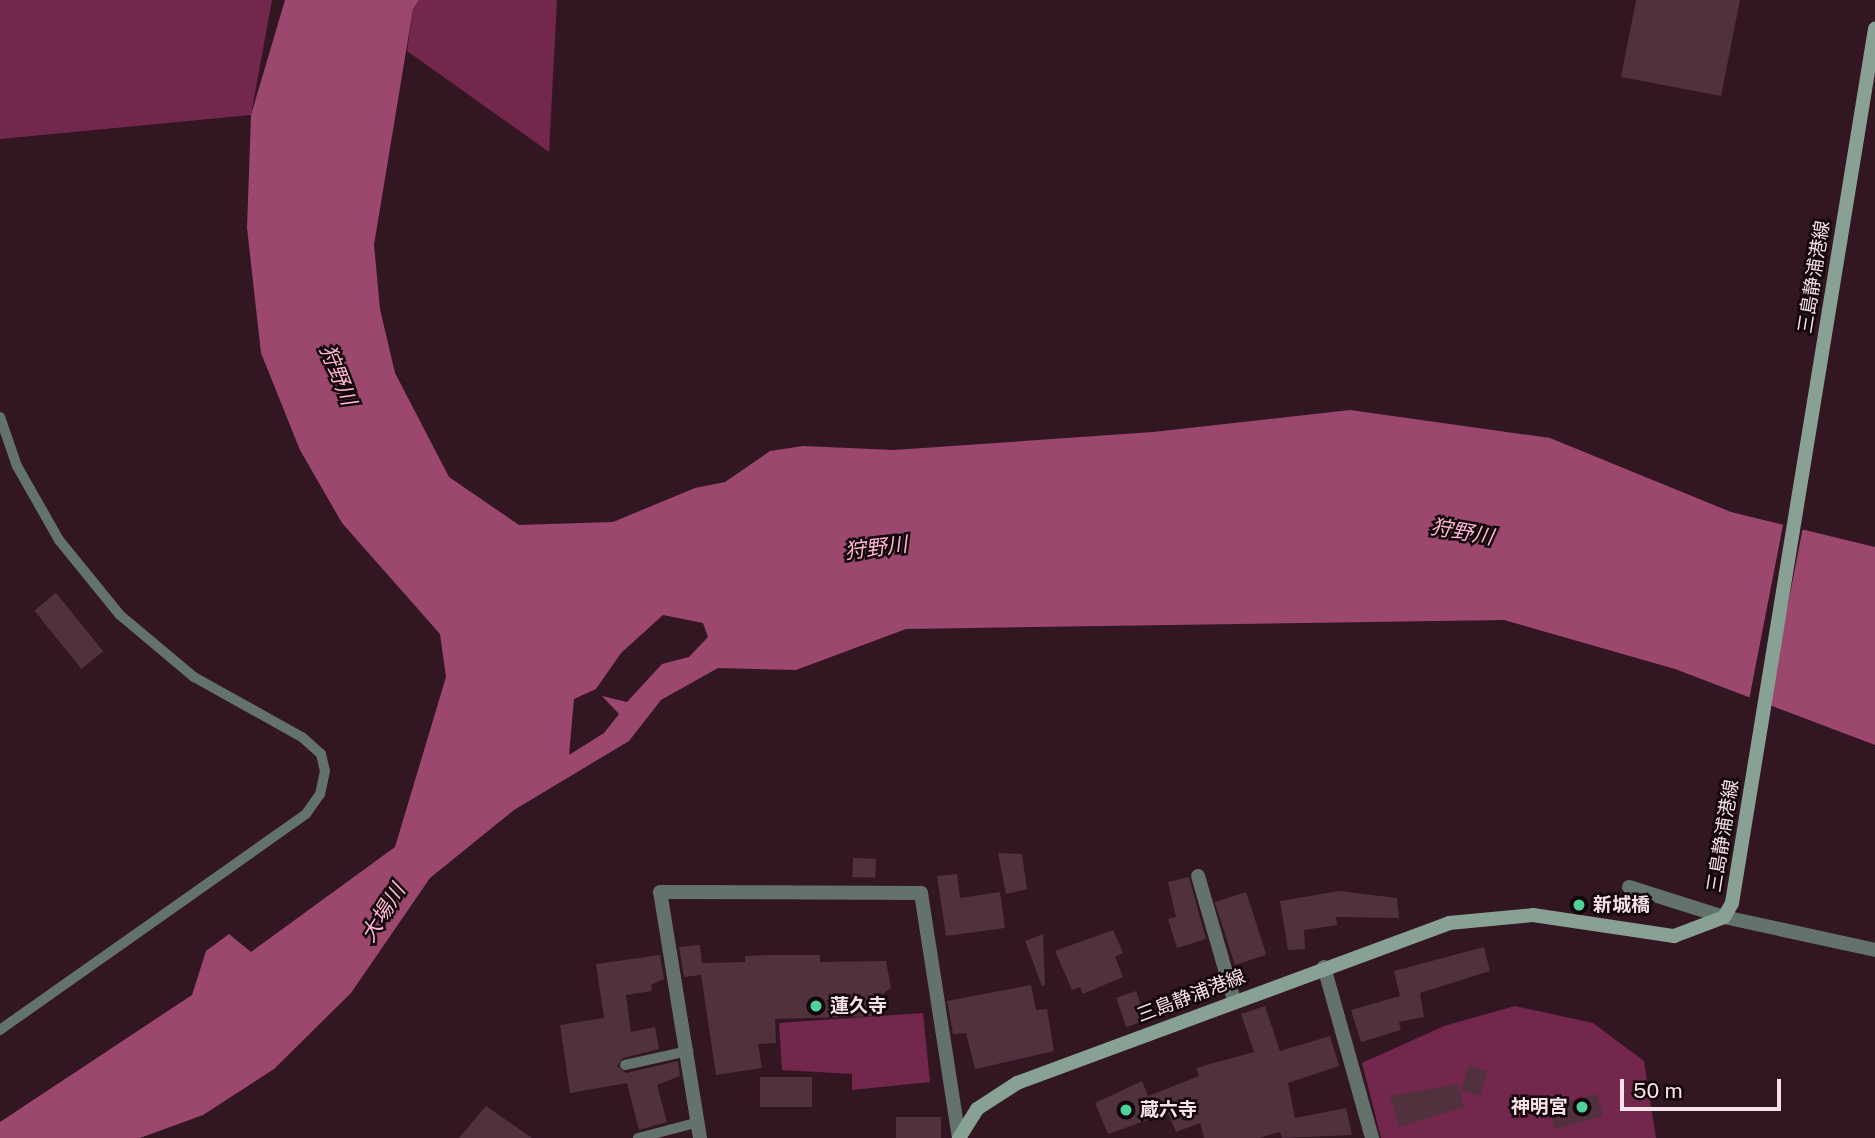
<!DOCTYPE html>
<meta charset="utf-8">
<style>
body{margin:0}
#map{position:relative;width:1875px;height:1138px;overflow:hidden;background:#321622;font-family:"Public Sans","Noto Sans JP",sans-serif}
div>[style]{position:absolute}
.green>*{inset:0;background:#74274c}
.water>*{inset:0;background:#9c486e}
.pier>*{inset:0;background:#321622;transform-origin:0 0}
.building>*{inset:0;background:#51313e;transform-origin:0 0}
.lane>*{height:10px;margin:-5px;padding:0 5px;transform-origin:5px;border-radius:5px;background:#63726a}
.street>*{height:14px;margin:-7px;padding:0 7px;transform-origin:7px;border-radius:7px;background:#63726a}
.secondary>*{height:14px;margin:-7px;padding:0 7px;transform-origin:7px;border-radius:7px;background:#89a194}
.dots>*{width:19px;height:19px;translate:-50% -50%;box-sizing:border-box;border:4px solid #12060b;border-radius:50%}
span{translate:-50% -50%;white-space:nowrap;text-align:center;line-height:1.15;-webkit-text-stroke:5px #12060b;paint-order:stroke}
.street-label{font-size:19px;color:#f7e2ea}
.poi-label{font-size:19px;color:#f7e2ea;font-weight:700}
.left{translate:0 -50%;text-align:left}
.right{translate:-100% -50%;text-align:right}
.water-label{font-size:21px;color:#ffb7d3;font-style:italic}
.scale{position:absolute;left:1620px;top:1079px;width:161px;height:32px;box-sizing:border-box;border:4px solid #f7e2ea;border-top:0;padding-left:9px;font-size:21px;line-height:24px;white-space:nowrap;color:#f7e2ea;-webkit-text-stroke:5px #12060b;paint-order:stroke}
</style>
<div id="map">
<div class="green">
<div style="clip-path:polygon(0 0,272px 0,251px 115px,0 139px)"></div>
<div style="clip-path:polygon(419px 0,557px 0,549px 152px,407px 51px,413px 9px)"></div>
<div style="clip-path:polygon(1515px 1006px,1593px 1023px,1644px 1061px,1656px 1138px,1381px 1138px,1362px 1063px,1444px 1026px)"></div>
<div style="clip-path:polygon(923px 1013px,930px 1082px,852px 1090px,852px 1074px,782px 1070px,779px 1023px)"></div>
</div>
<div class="water">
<div style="clip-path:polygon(evenodd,285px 0,419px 0,413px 9px,374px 245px,380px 309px,395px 373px,449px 477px,519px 525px,613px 522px,695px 488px,725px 482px,770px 451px,803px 446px,894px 450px,1153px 432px,1350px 410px,1550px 438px,1731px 512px,1875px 547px,1875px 745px,1675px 669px,1504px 620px,906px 629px,796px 670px,718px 668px,661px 700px,629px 741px,514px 810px,430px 878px,351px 993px,274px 1069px,203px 1115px,140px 1138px,0 1138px,0 1122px,192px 995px,206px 951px,229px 934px,251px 952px,395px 847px,446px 677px,440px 634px,342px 523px,300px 450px,261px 353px,247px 228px,251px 115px,285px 0,663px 615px,703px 623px,708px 637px,689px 657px,662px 664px,627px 702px,602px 696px,619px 714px,604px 733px,569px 755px,574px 699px,596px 689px,621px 653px,663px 615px)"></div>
</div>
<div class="pier">
<div style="left:1784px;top:520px;width:20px;height:186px;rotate:11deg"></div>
</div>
<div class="building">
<div style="clip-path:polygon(1636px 0,1740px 0,1721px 96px,1621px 77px)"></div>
<div style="left:56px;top:593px;width:75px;height:28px;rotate:51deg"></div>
<div style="clip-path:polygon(998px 853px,1022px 854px,1027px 889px,1006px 894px)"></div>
<div style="left:853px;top:858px;width:23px;height:19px;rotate:2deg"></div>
<div style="clip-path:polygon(957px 874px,960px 898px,1000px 892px,1005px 928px,946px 936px,937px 876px)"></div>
<div style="clip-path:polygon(1189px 877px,1206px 939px,1177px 948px,1168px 919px,1176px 917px,1168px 882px)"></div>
<div style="clip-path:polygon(1339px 891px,1397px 898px,1399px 918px,1336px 917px,1337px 925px,1304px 930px,1305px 949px,1288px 950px,1280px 901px)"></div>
<div style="left:1246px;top:892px;width:66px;height:33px;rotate:72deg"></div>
<div style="clip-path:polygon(1113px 930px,1123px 953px,1115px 957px,1123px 977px,1083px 994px,1080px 987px,1072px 990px,1055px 951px)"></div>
<div style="clip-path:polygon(1043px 934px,1045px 985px,1042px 986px,1025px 941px)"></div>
<div style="clip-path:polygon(700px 945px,702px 963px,745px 962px,745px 956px,768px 955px,820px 955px,820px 962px,886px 961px,891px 988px,880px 996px,880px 1016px,775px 1019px,776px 1043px,758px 1044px,762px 1068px,716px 1075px,701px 975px,684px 977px,679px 947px)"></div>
<div style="clip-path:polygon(1484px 947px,1490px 971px,1420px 993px,1424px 1017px,1399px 1022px,1401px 1030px,1361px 1042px,1351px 1010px,1400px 996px,1394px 971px)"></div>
<div style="clip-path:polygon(660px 955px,664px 979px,651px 985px,652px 991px,626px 995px,631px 1032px,655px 1027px,659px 1049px,623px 1058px,617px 1066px,626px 1073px,678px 1061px,680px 1076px,657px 1085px,667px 1122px,639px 1130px,627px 1083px,570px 1093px,560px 1025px,604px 1018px,596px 964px)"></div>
<div style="clip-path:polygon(1031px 985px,1036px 1010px,1047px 1009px,1054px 1051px,975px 1069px,966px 1033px,953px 1034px,947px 1001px)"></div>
<div style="left:1136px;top:991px;width:31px;height:21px;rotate:71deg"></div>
<div style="clip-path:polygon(1265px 1006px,1280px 1051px,1330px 1036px,1339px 1066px,1288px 1083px,1295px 1118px,1346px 1108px,1352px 1135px,1282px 1138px,1280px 1132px,1259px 1138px,1204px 1138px,1200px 1123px,1176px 1132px,1168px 1113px,1108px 1134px,1095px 1103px,1142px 1081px,1148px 1096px,1199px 1076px,1196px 1068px,1254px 1052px,1241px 1014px)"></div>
<div style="left:1469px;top:1065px;width:20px;height:26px;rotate:18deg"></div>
<div style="left:812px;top:1077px;width:30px;height:52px;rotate:90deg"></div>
<div style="clip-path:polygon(1458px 1084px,1464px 1107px,1399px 1127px,1390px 1096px)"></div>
<div style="left:1597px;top:1094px;width:23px;height:50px;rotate:75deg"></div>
<div style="clip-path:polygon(486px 1106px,532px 1138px,459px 1138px)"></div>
<div style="left:941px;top:1117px;width:21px;height:45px;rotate:90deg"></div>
</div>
<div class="lane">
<div style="left:0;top:417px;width:52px;rotate:70.9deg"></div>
<div style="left:17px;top:466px;width:85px;rotate:60.4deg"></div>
<div style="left:59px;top:540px;width:97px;rotate:50.9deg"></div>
<div style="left:120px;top:615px;width:97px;rotate:40deg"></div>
<div style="left:194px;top:677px;width:124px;rotate:29.1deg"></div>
<div style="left:302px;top:737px;width:25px;rotate:42deg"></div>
<div style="left:321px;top:754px;width:17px;rotate:77deg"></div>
<div style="left:325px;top:771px;width:24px;rotate:102deg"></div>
<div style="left:320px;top:794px;width:24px;rotate:125deg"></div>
<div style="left:306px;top:814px;width:375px;rotate:144.8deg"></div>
<div style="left:625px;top:1065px;width:65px;rotate:-12.5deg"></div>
<div style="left:638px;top:1138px;width:63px;rotate:-14.7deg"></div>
</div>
<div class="street">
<div style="left:1198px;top:876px;width:129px;rotate:73.8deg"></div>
<div style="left:1629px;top:887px;width:100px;rotate:17.5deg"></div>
<div style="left:1724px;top:917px;width:155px;rotate:12.3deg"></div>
<div style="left:1324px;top:967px;width:178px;rotate:74.3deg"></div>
<div style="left:700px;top:1138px;width:249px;rotate:-99.2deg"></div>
<div style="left:660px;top:892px;width:261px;rotate:0.2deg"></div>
<div style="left:921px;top:893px;width:248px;rotate:81.2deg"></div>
</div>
<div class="secondary">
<div style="left:959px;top:1138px;width:34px;rotate:-58deg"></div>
<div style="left:977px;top:1109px;width:48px;rotate:-33deg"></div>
<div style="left:1017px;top:1083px;width:461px;rotate:-20.3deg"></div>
<div style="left:1449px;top:923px;width:84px;rotate:-5.4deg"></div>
<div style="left:1533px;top:915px;width:143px;rotate:8.5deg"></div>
<div style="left:1674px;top:936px;width:53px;rotate:-20.8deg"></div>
<div style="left:1724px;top:917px;width:16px;rotate:-60deg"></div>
<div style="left:1732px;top:903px;width:886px;rotate:-80.71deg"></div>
</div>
<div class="dots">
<div style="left:1579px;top:905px;background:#4dd39a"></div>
<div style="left:816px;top:1006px;background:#4dd39a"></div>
<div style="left:1582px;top:1107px;background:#4dd39a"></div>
<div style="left:1126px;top:1110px;background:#4dd39a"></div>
</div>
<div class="street-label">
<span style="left:1814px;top:277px;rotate:-81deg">三島静浦港線</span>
<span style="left:1723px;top:836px;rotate:-81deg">三島静浦港線</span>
<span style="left:1191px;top:996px;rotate:-21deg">三島静浦港線</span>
</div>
<div class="poi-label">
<span class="left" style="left:1593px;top:905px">新城橋</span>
<span class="left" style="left:830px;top:1006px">蓮久寺</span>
<span class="right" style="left:1568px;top:1107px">神明宮</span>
<span class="left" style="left:1140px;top:1110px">蔵六寺</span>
</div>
<div class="water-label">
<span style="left:338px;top:375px;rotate:68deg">狩野川</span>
<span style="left:1462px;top:532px;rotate:10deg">狩野川</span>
<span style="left:876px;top:548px;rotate:-7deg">狩野川</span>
<span style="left:383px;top:913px;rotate:-58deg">大場川</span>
</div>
<div class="scale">50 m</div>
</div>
